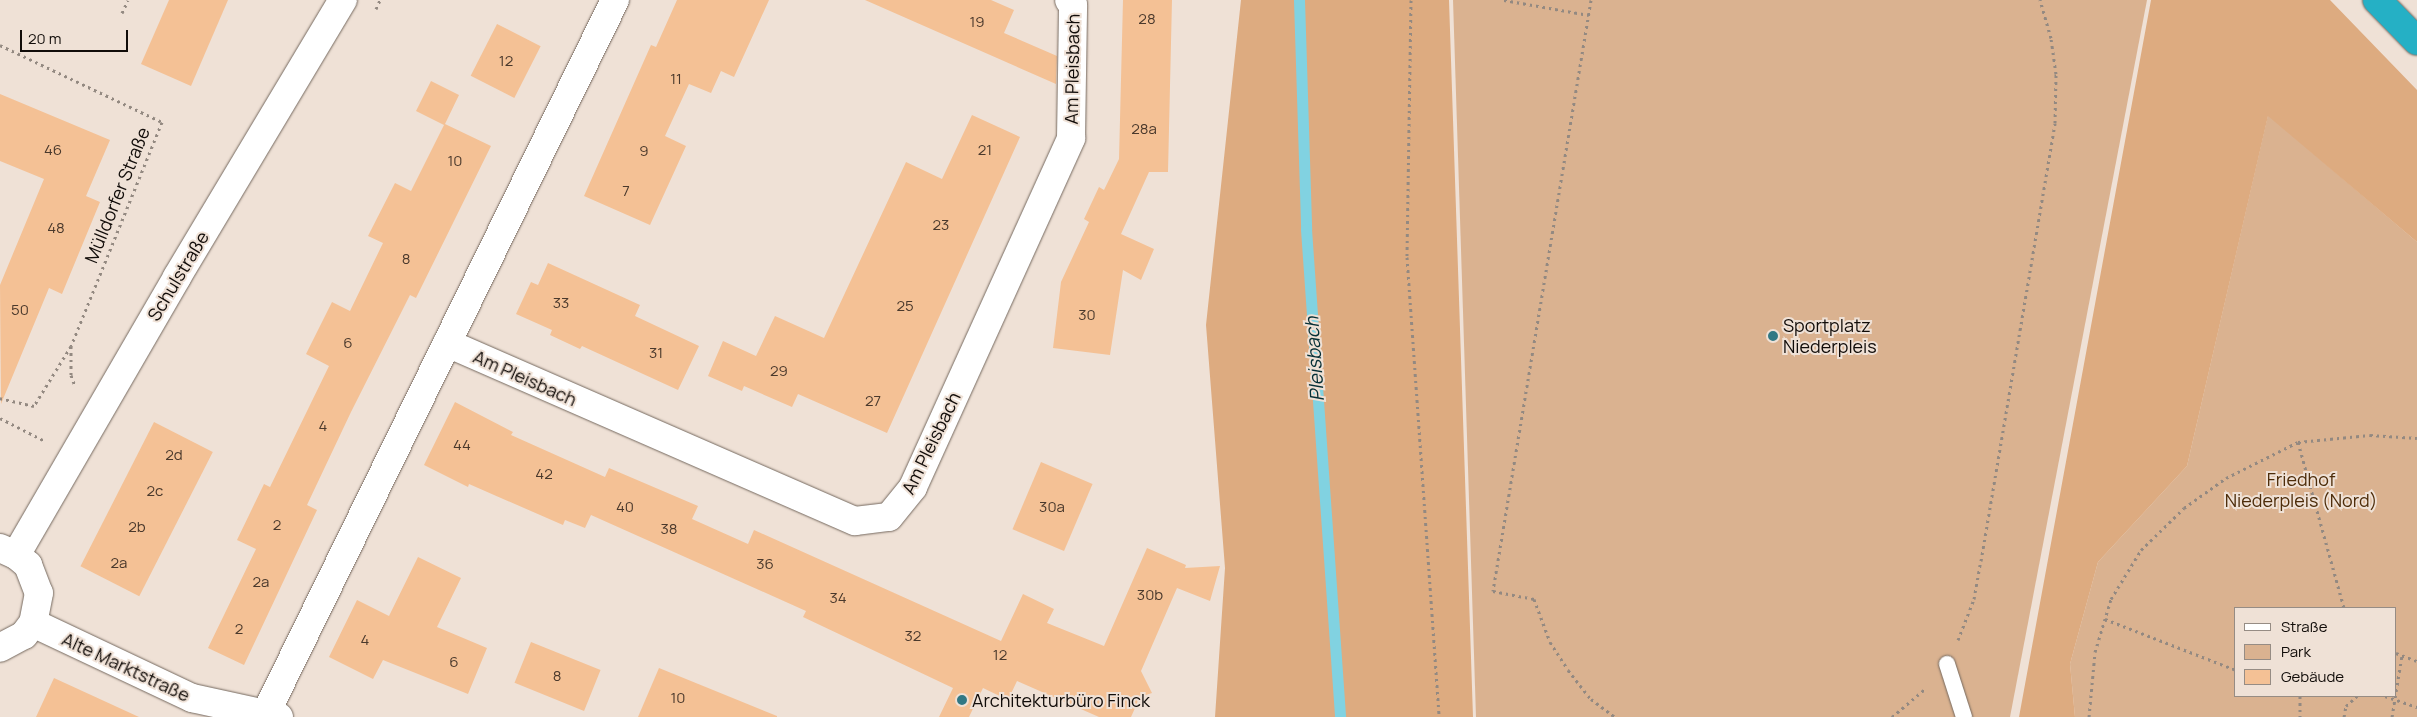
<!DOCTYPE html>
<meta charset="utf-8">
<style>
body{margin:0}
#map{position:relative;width:2417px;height:717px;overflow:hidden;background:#efe1d6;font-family:Manrope,sans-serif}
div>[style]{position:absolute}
.green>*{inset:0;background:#dab290}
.forest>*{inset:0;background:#ddab80}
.stream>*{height:11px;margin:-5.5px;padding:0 5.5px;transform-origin:5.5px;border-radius:5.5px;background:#81d2e1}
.building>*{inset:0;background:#f4c195;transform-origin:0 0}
.path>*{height:3px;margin-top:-1.5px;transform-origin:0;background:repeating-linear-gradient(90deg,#938981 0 2.5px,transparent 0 6.5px)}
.roads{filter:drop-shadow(0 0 1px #75695f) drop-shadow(0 0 1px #75695f)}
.lane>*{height:16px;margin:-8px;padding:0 8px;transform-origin:8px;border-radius:8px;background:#fff}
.street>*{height:28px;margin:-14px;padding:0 14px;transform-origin:14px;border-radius:14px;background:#fff}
.secondary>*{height:28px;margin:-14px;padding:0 14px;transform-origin:14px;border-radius:14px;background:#fff}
.highway>*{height:28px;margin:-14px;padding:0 14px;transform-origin:14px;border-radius:14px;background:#25b0c5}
.dots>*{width:14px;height:14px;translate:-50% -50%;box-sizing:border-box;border:2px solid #efe1d6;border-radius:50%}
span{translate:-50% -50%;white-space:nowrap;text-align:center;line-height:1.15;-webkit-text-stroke:4px #efe1d6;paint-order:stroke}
.number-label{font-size:15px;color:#4a392c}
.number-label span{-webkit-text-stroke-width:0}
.street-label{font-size:18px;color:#110c09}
.poi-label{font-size:18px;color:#110c09}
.left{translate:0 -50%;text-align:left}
.park-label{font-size:18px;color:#4d2c09}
.water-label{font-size:19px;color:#052f36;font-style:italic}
.legend{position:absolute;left:2234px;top:607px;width:162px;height:90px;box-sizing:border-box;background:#efe1d6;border:1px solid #968c84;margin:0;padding:6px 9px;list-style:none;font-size:15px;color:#110c09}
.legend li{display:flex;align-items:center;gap:10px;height:25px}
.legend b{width:25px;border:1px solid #968c84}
.scale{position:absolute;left:20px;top:30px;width:108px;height:22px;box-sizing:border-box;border:2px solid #110c09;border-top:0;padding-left:6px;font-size:15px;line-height:18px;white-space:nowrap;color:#110c09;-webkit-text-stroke:4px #efe1d6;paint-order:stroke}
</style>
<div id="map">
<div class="green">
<div style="clip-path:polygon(1453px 0,2147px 0,2010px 717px,1476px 717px)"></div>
<div style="clip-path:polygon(evenodd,2268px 115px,2417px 242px,2417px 717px,2075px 717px,2070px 664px,2098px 562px,2187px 466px,2268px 115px,2236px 608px,2396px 608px,2396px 696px,2236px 696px,2236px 608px)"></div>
</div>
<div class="forest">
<div style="clip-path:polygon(1241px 0,1449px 0,1473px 717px,1215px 717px,1225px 568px,1206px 325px)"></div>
<div style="clip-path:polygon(2151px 0,2330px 0,2417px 90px,2417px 242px,2268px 116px,2187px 466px,2098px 562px,2070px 664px,2075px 717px,2019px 717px)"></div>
</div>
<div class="stream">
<div style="left:1299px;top:0;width:229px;rotate:88.2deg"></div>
<div style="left:1306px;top:229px;width:489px;rotate:86deg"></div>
</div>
<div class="building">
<div style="clip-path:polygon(169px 0,228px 0,191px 86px,141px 64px)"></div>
<div style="clip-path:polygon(677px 0,769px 0,734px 77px,721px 71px,711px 93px,689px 84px,665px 136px,686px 146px,650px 225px,584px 196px,651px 45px,656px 47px)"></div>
<div style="clip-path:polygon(865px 0,991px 0,1014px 10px,1004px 33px,1057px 56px,1056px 84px)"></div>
<div style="clip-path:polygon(1123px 0,1172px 0,1168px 172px,1149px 172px,1121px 234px,1154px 249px,1141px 280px,1123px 270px,1110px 355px,1053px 348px,1061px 282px,1089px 222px,1084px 219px,1099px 187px,1104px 190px,1119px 159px)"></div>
<div style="left:497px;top:24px;width:49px;height:58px;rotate:27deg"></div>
<div style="clip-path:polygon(431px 81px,459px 95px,445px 124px,491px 146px,416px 298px,410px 295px,351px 412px,307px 505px,317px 510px,244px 665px,208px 648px,256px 549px,237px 540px,264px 484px,270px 487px,329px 366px,306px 354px,332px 302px,350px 311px,383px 243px,368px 236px,395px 183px,411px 191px,444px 125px,416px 111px)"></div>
<div style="clip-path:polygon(0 94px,110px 140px,86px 196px,100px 202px,62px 294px,49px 288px,1px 404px,0 285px,44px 179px,0 161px)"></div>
<div style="clip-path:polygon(972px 115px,1020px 137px,887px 433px,798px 394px,792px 407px,744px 386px,742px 391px,708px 376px,723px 341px,756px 356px,775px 316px,824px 338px,906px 162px,942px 179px)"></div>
<div style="clip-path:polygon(548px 263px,640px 305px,635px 316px,699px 346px,678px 390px,582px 346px,580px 349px,550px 335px,552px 330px,516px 314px,531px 282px,538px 285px)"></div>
<div style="clip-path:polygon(455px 402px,513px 432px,511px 435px,605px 477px,609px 468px,698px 506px,692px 519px,748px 544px,754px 530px,1001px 641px,1023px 594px,1054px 609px,1047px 623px,1104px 646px,1147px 548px,1186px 565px,1185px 568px,1220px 566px,1210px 601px,1177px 588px,1141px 671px,1152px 693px,1140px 697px,1131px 717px,1099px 717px,1017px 681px,1008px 700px,983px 688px,969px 717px,939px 717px,953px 688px,803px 617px,806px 611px,591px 515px,585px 528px,565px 520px,563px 525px,469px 484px,468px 487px,424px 465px)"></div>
<div style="left:154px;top:422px;width:66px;height:162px;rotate:27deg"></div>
<div style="left:1041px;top:462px;width:56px;height:73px;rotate:23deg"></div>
<div style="clip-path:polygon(418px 557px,461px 578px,437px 627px,487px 648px,468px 694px,383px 660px,373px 679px,329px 657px,357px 600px,389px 616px)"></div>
<div style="left:531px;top:642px;width:75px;height:44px;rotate:22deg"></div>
<div style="clip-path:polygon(659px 668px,777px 716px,777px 717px,638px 717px)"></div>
<div style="clip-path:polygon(54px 678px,139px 717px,36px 717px)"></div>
</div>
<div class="path">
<div style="left:1411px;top:0;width:257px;rotate:90.9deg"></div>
<div style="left:1407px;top:257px;width:461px;rotate:86deg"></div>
<div style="left:1504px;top:0;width:86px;rotate:10deg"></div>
<div style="left:1591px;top:0;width:599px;rotate:99.42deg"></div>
<div style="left:1493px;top:591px;width:42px;rotate:11deg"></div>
<div style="left:1534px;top:599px;width:46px;rotate:69.6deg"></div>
<div style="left:1550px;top:642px;width:33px;rotate:57deg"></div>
<div style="left:1568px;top:670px;width:37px;rotate:52deg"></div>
<div style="left:1591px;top:699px;width:30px;rotate:37deg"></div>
<div style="left:376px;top:9px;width:10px;rotate:-66deg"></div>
<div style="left:122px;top:13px;width:14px;rotate:-65deg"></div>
<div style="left:0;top:45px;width:179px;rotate:25.4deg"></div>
<div style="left:162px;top:122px;width:242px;rotate:112.1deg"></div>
<div style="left:71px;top:346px;width:70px;rotate:121.7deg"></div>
<div style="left:34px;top:406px;width:35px;rotate:-167deg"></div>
<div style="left:71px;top:346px;width:29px;rotate:90deg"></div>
<div style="left:71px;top:375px;width:12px;rotate:70deg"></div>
<div style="left:0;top:418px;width:51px;rotate:27.1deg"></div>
<div style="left:2298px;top:442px;width:172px;rotate:74.5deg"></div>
<div style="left:2105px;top:619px;width:141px;rotate:21.3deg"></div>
<div style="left:1958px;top:640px;width:44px;rotate:-68.7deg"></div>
<div style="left:1974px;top:599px;width:39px;rotate:-80deg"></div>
<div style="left:1981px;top:561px;width:444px;rotate:-80.4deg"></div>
<div style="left:2055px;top:123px;width:49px;rotate:-88.8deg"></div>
<div style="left:2056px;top:74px;width:36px;rotate:-98deg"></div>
<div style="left:2051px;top:38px;width:40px;rotate:-106deg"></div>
<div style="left:2396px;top:653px;width:22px;rotate:21deg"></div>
<div style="left:2300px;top:696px;width:21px;rotate:90deg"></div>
<div style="left:2385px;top:696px;width:34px;rotate:19deg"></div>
<div style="left:1892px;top:717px;width:45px;rotate:-40.5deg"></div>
<div style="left:2089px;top:717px;width:65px;rotate:-84.7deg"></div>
<div style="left:2095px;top:652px;width:55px;rotate:-73.2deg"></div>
<div style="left:2111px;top:599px;width:57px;rotate:-58.5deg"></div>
<div style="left:2141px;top:550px;width:60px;rotate:-44.3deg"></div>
<div style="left:2184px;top:508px;width:52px;rotate:-35.5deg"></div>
<div style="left:2226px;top:478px;width:80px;rotate:-26.6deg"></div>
<div style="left:2298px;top:442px;width:72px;rotate:-5.6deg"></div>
<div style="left:2370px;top:435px;width:47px;rotate:3.7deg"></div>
<div style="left:2344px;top:717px;width:11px;rotate:-80deg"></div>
<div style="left:2346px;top:706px;width:15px;rotate:-42deg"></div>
<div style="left:2392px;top:717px;width:63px;rotate:-80.8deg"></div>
</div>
<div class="roads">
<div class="lane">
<div style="left:1947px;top:664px;width:56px;rotate:72.2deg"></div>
</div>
<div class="street">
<div style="left:447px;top:343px;width:445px;rotate:23.6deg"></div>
<div style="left:855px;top:521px;width:34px;rotate:-7deg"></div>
<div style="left:889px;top:517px;width:38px;rotate:-51deg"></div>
<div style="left:913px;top:487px;width:383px;rotate:-65.6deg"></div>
<div style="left:1071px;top:138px;width:133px;rotate:-89.1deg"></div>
<div style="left:1073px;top:5px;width:6px;rotate:-129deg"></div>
<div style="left:33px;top:623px;width:176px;rotate:25.3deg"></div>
<div style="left:192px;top:698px;width:89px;rotate:12.3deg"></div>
<div style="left:265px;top:715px;width:796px;rotate:-63.92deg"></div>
</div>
<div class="secondary">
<div style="left:0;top:548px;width:17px;rotate:24deg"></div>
<div style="left:16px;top:555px;width:16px;rotate:40deg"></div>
<div style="left:28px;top:565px;width:30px;rotate:69deg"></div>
<div style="left:39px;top:593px;width:31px;rotate:101deg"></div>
<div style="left:33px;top:623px;width:15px;rotate:127deg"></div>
<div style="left:24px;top:635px;width:27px;rotate:152deg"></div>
<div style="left:16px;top:555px;width:321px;rotate:-59.9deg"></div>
<div style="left:177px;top:277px;width:323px;rotate:-59.1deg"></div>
</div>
<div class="highway">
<div style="left:2377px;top:0;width:57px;rotate:45.7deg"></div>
</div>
</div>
<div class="dots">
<div style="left:1773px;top:336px;background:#317884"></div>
<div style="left:962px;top:700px;background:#317884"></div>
</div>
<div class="number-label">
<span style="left:1147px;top:19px">28</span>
<span style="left:977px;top:22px">19</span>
<span style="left:506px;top:61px">12</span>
<span style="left:676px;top:79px">11</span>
<span style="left:1144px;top:129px">28a</span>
<span style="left:53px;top:150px">46</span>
<span style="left:985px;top:150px">21</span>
<span style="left:644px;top:151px">9</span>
<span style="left:455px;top:161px">10</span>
<span style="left:626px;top:191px">7</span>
<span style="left:941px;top:225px">23</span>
<span style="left:56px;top:228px">48</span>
<span style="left:406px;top:259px">8</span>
<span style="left:561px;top:303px">33</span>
<span style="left:905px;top:306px">25</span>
<span style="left:20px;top:310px">50</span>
<span style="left:1087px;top:315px">30</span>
<span style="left:348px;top:343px">6</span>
<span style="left:656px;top:353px">31</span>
<span style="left:779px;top:371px">29</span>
<span style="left:873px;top:401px">27</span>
<span style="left:323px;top:426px">4</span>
<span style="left:462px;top:445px">44</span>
<span style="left:174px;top:455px">2d</span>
<span style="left:544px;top:474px">42</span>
<span style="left:155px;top:491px">2c</span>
<span style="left:625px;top:507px">40</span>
<span style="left:1052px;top:507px">30a</span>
<span style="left:277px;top:525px">2</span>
<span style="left:137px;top:527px">2b</span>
<span style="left:669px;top:529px">38</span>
<span style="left:119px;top:563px">2a</span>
<span style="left:765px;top:564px">36</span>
<span style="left:261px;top:582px">2a</span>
<span style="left:1150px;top:595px">30b</span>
<span style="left:838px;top:598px">34</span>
<span style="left:239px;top:629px">2</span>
<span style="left:913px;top:636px">32</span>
<span style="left:365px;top:640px">4</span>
<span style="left:1000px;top:655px">12</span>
<span style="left:454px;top:662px">6</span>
<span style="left:557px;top:676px">8</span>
<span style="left:678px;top:698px">10</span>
</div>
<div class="street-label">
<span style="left:1072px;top:69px;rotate:-89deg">Am Pleisbach</span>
<span style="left:117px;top:195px;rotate:-68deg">Mülldorfer Straße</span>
<span style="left:178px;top:276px;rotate:-59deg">Schulstraße</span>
<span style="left:525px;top:378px;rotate:24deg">Am Pleisbach</span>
<span style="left:931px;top:443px;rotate:-64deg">Am Pleisbach</span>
<span style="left:126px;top:667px;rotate:25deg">Alte Marktstraße</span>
</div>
<div class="poi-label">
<span class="left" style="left:1783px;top:336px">Sportplatz<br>Niederpleis</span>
<span class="left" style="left:972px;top:700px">Architekturbüro Finck</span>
</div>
<div class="park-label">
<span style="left:2301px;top:490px">Friedhof<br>Niederpleis (Nord)</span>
</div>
<div class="water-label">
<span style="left:1315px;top:359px;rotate:-94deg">Pleisbach</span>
</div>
<ul class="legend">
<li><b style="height:6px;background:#fff"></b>Straße</li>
<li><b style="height:14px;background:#dab290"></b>Park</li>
<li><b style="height:14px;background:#f4c195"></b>Gebäude</li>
</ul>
<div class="scale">20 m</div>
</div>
